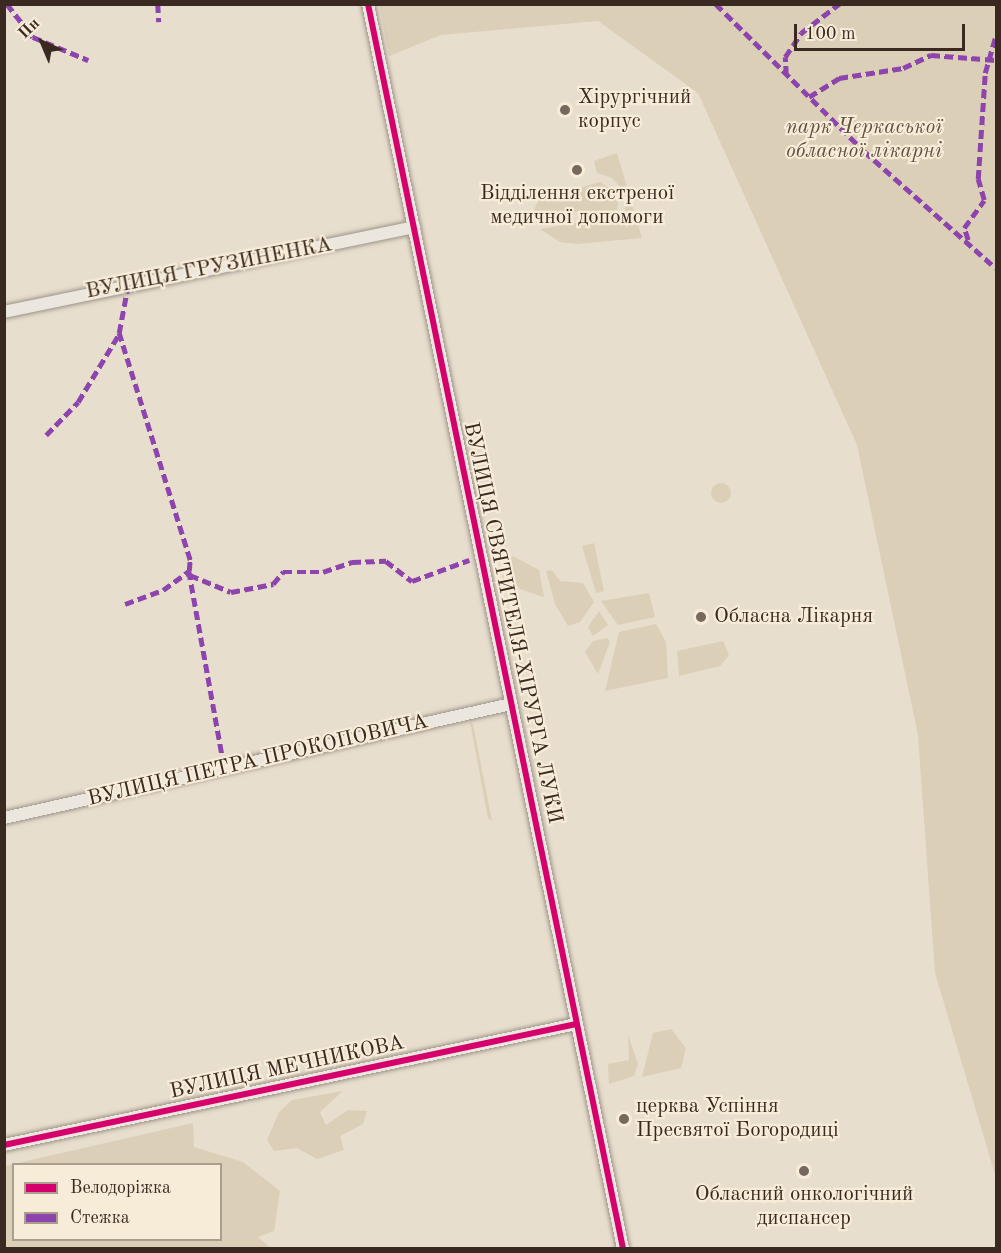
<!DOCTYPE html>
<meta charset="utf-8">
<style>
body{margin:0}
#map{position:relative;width:1001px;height:1253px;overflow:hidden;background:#e8decd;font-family:"Old Standard TT",serif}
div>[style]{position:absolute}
.green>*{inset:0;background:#dccfb8}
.round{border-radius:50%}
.roads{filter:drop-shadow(0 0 2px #9c948a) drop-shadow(0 0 2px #9c948a)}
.minor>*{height:12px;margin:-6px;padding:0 6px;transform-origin:6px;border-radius:6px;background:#ece7de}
.quiet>*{height:4.5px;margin-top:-2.25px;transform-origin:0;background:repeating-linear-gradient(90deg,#8e44ad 0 9px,transparent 0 13.5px)}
.cycleway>*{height:6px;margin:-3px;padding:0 3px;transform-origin:3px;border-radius:3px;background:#d6006c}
.dots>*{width:16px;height:16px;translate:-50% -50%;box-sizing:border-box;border:3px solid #f7ecd7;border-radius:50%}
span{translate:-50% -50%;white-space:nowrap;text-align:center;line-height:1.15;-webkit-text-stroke:4.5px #f7ecd7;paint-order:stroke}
.poi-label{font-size:21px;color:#392921}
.left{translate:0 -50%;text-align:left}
.park-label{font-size:21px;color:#605042;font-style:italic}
.street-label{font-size:21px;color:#392921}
.frame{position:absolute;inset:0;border:6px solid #392921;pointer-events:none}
.legend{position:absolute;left:12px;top:1163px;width:210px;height:78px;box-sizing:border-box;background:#f7ecd7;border:2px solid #ab9e8e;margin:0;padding:8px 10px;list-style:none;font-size:18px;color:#392921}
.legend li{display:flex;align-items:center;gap:12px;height:30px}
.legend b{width:30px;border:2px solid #ab9e8e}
.north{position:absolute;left:12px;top:12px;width:60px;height:60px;-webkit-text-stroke:4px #f7ecd7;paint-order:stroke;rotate:316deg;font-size:16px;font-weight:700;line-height:24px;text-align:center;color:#392921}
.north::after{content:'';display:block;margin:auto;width:21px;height:27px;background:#392921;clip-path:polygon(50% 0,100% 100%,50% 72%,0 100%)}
.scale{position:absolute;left:794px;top:24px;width:171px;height:27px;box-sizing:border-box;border:3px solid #392921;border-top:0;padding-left:8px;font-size:18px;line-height:21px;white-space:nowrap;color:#392921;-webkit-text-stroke:4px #f7ecd7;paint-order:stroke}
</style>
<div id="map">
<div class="green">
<div style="clip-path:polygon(379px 5px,996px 5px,996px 1178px,935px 973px,918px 735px,857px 445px,698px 93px,598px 21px,441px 35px,389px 56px)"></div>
<div style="clip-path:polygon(617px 153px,642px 238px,577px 244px,560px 242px,540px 229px,624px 215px,627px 194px,612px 178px,597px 173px,594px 161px)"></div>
<div style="clip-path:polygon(600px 182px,619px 195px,617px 210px,532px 214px,539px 199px)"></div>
<div class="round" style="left:711px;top:483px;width:20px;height:20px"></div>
<div style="clip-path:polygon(594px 543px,604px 591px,596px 593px,582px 546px)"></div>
<div style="clip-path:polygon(513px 556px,539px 570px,544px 597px,504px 584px,502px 568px)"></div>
<div style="clip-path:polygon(552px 570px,560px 581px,583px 583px,594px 602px,580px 622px,568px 626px,555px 604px,546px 571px)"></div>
<div style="clip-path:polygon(649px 593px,655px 617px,618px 625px,601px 601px)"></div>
<div style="clip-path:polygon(599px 611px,608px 625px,593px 636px,588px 627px)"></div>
<div style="clip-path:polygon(656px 624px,666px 642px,668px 678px,605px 691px,619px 632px)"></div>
<div style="clip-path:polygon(607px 638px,610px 642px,598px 674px,585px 652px,593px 641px)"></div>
<div style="clip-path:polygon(723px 641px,729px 655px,720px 666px,679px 676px,677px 651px)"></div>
<div style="clip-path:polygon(470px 722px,473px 724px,492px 821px,488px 818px)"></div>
<div style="clip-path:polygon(671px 1029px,686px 1048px,681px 1068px,642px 1077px,653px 1033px)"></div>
<div style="clip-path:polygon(628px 1035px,638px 1064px,634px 1076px,609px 1084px,608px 1064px,629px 1060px)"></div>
<div style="clip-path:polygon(343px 1091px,320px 1112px,326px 1125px,348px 1110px,367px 1111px,363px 1124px,340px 1136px,344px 1150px,317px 1159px,297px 1148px,274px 1151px,267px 1140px,279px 1112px,292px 1100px)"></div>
<div style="clip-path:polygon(evenodd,193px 1123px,194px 1147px,243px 1162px,280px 1191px,274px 1231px,258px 1237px,270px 1248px,5px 1248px,5px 1166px,193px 1123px,14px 1164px,220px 1164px,220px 1240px,14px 1240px,14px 1164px)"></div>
</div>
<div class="roads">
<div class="minor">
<div style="left:368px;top:4px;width:1270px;rotate:78.42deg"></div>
<div style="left:4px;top:312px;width:419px;rotate:-11.7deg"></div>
<div style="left:4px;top:818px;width:520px;rotate:-12.67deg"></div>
<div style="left:4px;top:1145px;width:585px;rotate:-11.94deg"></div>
</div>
</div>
<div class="quiet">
<div style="left:7px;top:4px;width:42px;rotate:51.8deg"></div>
<div style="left:33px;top:37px;width:60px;rotate:22.7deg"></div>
<div style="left:158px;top:4px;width:18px;rotate:87deg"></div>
<div style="left:716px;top:4px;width:209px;rotate:44.8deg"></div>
<div style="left:864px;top:151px;width:176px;rotate:41.6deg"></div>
<div style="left:786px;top:75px;width:18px;rotate:-93deg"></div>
<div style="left:785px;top:57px;width:29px;rotate:-56deg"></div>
<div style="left:801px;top:33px;width:48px;rotate:-37.3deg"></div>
<div style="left:809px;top:97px;width:36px;rotate:-32deg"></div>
<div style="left:839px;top:78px;width:65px;rotate:-8.9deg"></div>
<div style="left:903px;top:68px;width:31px;rotate:-25deg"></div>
<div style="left:931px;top:55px;width:65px;rotate:4.4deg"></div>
<div style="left:968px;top:240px;width:13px;rotate:-108deg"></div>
<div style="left:964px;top:228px;width:34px;rotate:-54deg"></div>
<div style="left:984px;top:200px;width:22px;rotate:-106deg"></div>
<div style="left:978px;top:179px;width:106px;rotate:-86.2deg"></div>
<div style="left:985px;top:73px;width:40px;rotate:-74deg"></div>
<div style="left:46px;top:435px;width:46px;rotate:-45.9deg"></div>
<div style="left:78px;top:402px;width:79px;rotate:-58.9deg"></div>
<div style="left:189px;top:571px;width:198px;rotate:79.8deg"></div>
<div style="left:190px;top:575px;width:44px;rotate:22.5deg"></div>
<div style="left:231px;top:592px;width:43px;rotate:-10.8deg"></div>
<div style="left:273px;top:584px;width:16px;rotate:-50deg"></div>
<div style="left:283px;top:572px;width:40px"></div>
<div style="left:323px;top:572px;width:31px;rotate:-19deg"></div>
<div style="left:352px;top:562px;width:34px;rotate:-2deg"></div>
<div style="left:386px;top:561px;width:33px;rotate:38deg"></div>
<div style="left:412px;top:581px;width:61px;rotate:-20.2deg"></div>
<div style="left:125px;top:604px;width:40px;rotate:-20.2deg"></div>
<div style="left:163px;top:590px;width:32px;rotate:-36deg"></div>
<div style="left:189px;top:571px;width:11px;rotate:-85deg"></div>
<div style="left:190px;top:560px;width:238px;rotate:-107.4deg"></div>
<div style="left:119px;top:333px;width:49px;rotate:-79.4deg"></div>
</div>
<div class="cycleway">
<div style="left:368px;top:4px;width:1270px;rotate:78.42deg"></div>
<div style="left:4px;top:1145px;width:585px;rotate:-11.94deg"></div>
</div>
<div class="dots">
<div style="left:565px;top:110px;background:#76685d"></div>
<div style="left:577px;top:170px;background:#76685d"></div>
<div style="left:701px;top:617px;background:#76685d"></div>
<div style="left:624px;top:1119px;background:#76685d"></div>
<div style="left:804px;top:1171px;background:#76685d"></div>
</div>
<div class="poi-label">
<span class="left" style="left:578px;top:110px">Хірургічний<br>корпус</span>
<span style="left:577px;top:206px">Відділення екстреної<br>медичної допомоги</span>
<span class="left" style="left:714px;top:617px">Обласна Лікарня</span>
<span class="left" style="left:636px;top:1119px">церква Успіння<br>Пресвятої Богородиці</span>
<span style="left:804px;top:1207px">Обласний онкологічний<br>диспансер</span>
</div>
<div class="park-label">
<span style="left:864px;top:140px">парк Черкаської<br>обласної лікарні</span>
</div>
<div class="street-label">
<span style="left:209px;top:269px;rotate:-11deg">ВУЛИЦЯ ГРУЗИНЕНКА</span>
<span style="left:512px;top:623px;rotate:78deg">ВУЛИЦЯ СВЯТИТЕЛЯ-ХІРУРГА ЛУКИ</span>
<span style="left:258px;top:761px;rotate:-13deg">ВУЛИЦЯ ПЕТРА ПРОКОПОВИЧА</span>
<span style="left:287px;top:1068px;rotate:-12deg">ВУЛИЦЯ МЕЧНИКОВА</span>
</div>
<div class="frame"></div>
<ul class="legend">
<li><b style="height:8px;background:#d6006c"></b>Велодоріжка</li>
<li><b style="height:8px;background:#8e44ad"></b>Стежка</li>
</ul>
<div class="north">Пн</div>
<div class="scale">100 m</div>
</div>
